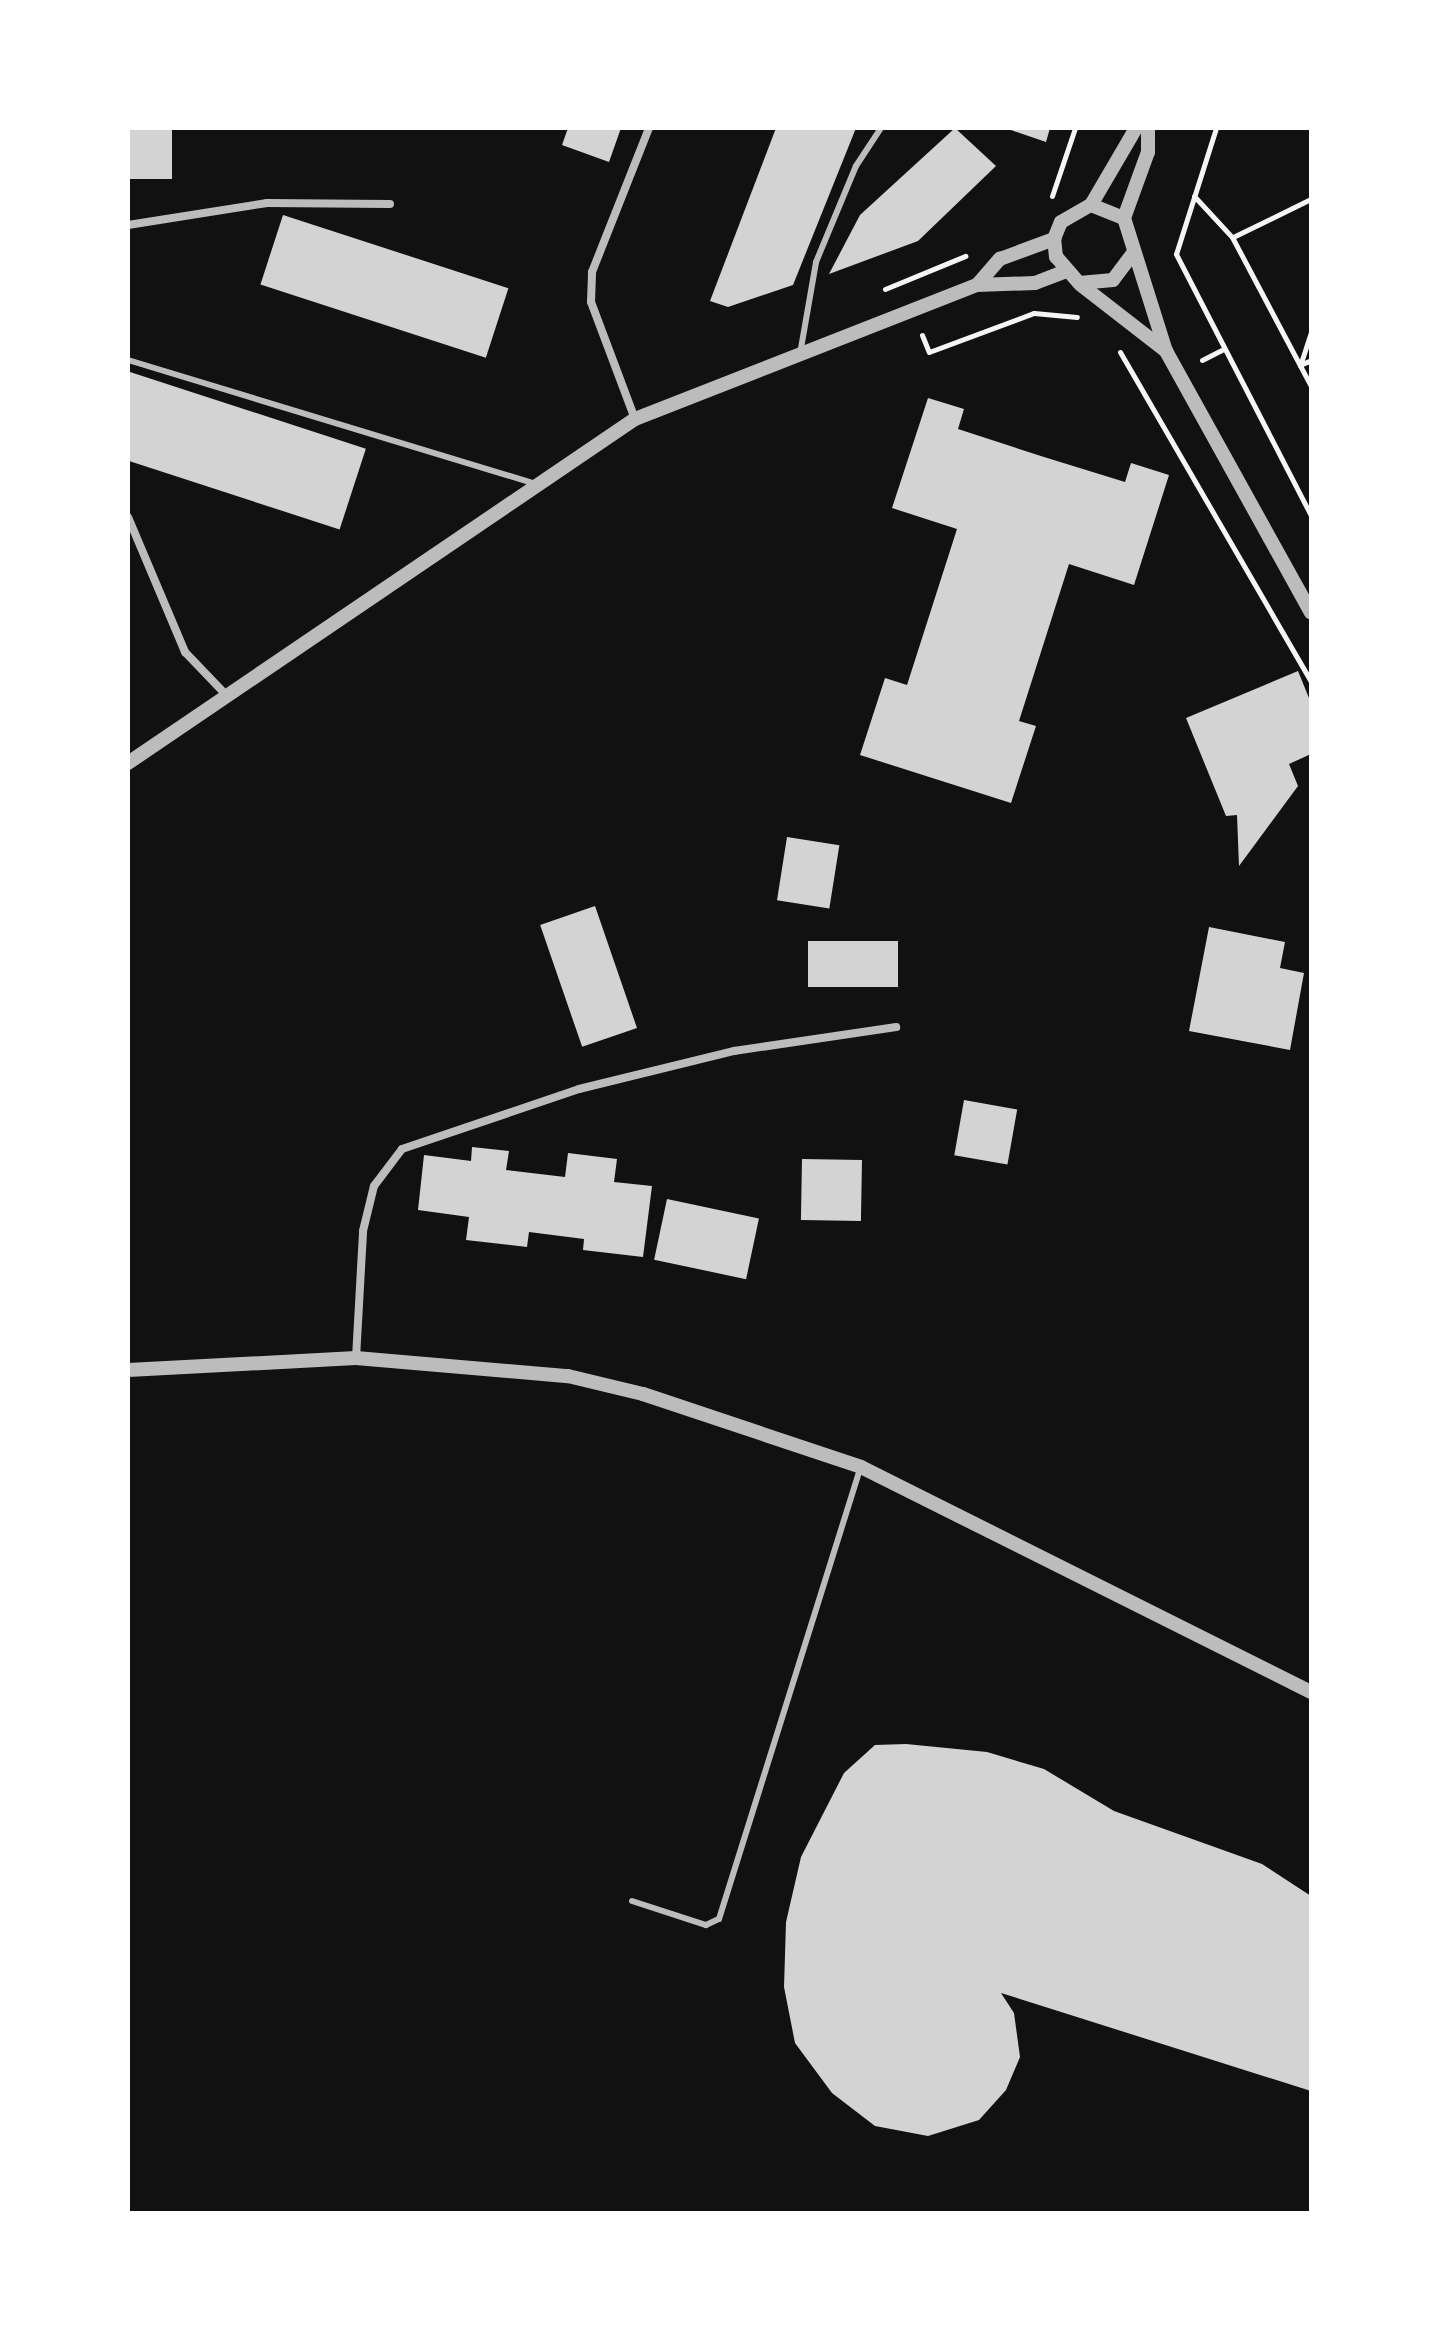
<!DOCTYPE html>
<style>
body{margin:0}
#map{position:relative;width:1439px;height:2341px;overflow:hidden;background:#111;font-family:"Alegreya Sans",sans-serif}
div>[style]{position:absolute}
.building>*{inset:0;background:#d3d3d3;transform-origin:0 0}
.path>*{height:5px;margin:-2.5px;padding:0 2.5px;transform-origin:2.5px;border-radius:2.5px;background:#f5f5f5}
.service>*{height:6px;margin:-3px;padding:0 3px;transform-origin:3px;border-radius:3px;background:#bcbcbc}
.minor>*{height:8px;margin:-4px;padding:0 4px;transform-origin:4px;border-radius:4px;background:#bcbcbc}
.tertiary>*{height:14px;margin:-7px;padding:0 7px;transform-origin:7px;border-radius:7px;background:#bcbcbc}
span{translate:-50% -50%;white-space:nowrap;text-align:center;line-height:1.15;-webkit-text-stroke:6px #fff;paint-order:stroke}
.frame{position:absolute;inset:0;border:130px solid #fff;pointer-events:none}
</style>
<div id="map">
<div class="building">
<div style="left:128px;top:128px;width:44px;height:51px"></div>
<div style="clip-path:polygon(568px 128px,621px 128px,609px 162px,562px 145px)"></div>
<div style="clip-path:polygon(776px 128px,856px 128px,793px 285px,728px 307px,710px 301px)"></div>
<div style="clip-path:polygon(955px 128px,996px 166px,918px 241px,829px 274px,860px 215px)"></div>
<div style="clip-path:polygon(1005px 128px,1050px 128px,1046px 142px)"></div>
<div style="left:283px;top:215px;width:237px;height:73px;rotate:18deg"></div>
<div style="left:130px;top:372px;width:248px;height:85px;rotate:18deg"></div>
<div style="clip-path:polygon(928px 398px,964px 409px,958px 429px,1044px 457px,1125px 482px,1131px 463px,1169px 475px,1134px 585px,1069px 564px,1019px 721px,1036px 726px,1011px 803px,860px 755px,885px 678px,907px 685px,957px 529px,892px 508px)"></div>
<div style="clip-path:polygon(1298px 671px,1311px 703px,1311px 754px,1289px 764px,1298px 786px,1239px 866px,1237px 815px,1226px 816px,1186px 718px)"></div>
<div style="left:787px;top:837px;width:53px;height:64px;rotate:9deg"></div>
<div style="left:595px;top:906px;width:129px;height:58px;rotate:71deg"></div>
<div style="clip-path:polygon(1209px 927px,1285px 942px,1280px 968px,1304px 973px,1290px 1050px,1189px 1031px)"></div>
<div style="left:808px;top:941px;width:90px;height:46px"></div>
<div style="left:964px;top:1100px;width:54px;height:56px;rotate:10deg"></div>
<div style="clip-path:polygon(472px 1147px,509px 1151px,506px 1170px,565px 1177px,568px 1153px,617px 1159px,614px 1182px,652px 1186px,643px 1257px,583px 1250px,584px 1239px,529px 1232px,527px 1247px,466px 1240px,469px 1217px,418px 1210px,424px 1155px,471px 1161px)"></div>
<div style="left:802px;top:1159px;width:60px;height:61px;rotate:1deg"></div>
<div style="left:667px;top:1199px;width:94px;height:62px;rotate:12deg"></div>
<div style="clip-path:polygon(906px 1744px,987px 1752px,1044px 1769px,1114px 1811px,1262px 1864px,1311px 1896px,1311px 2091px,1001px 1993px,1014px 2013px,1020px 2057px,1006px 2090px,979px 2120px,928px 2136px,875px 2126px,832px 2093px,795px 2043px,784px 1987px,786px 1922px,801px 1857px,844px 1773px,875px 1745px)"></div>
</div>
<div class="path">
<div style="left:1216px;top:128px;width:132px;rotate:107.6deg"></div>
<div style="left:1176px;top:254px;width:295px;rotate:62.7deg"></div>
<div style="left:1052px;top:196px;width:72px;rotate:-71.3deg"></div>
<div style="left:1194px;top:196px;width:56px;rotate:47.2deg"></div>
<div style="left:1232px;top:237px;width:169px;rotate:62.1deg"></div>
<div style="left:1233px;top:237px;width:87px;rotate:-26deg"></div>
<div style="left:885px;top:289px;width:87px;rotate:-22.4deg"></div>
<div style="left:1311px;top:332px;width:35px;rotate:108deg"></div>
<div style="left:1300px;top:365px;width:12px;rotate:-24deg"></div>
<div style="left:922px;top:335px;width:18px;rotate:68deg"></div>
<div style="left:929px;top:352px;width:112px;rotate:-20.4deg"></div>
<div style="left:1034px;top:313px;width:43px;rotate:5.3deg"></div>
<div style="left:1120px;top:352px;width:381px;rotate:59.9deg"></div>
<div style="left:1202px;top:360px;width:22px;rotate:-27deg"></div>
</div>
<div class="service">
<div style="left:800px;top:354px;width:93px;rotate:-80.1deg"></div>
<div style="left:816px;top:262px;width:104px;rotate:-67.4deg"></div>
<div style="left:856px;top:166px;width:45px;rotate:-56.7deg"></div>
<div style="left:128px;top:360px;width:425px;rotate:16.9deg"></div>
<div style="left:632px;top:1901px;width:78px;rotate:18deg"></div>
<div style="left:706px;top:1925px;width:14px;rotate:-25deg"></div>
<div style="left:719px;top:1919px;width:474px;rotate:-72.6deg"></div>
</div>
<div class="minor">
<div style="left:128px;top:225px;width:141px;rotate:-9deg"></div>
<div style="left:267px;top:203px;width:123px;rotate:0.5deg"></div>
<div style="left:635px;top:419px;width:125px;rotate:-110.6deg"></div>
<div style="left:591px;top:302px;width:30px;rotate:-88deg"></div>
<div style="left:592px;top:272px;width:155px;rotate:-68.4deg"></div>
<div style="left:128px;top:517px;width:147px;rotate:67.1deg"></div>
<div style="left:185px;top:652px;width:61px;rotate:46.3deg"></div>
<div style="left:356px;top:1358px;width:127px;rotate:-86.8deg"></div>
<div style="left:363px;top:1231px;width:46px;rotate:-76.3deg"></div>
<div style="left:374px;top:1186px;width:46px;rotate:-52.9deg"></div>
<div style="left:402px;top:1149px;width:187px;rotate:-18.7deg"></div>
<div style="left:579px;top:1089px;width:160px;rotate:-13.8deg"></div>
<div style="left:734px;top:1051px;width:164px;rotate:-8.4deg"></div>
</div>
<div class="tertiary">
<div style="left:1091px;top:205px;width:89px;rotate:-59.7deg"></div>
<div style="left:1124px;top:218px;width:70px;rotate:-70deg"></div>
<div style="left:1148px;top:152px;width:24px;rotate:-90deg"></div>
<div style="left:1134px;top:252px;width:35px;rotate:127deg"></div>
<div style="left:1113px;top:280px;width:34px;rotate:175deg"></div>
<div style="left:1079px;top:283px;width:35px;rotate:-131deg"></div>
<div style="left:1056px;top:257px;width:18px;rotate:-96deg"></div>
<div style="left:1054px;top:239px;width:18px;rotate:-68deg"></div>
<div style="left:1061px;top:222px;width:34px;rotate:-30deg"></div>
<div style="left:1091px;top:205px;width:35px;rotate:22deg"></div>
<div style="left:1124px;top:218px;width:139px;rotate:72.5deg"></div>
<div style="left:1166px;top:351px;width:299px;rotate:61deg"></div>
<div style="left:977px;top:285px;width:35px;rotate:-49deg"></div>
<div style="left:1000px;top:259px;width:58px;rotate:-20.3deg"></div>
<div style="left:1081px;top:285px;width:108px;rotate:37.8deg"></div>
<div style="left:128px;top:763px;width:613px;rotate:-34.16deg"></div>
<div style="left:635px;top:419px;width:367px;rotate:-21.4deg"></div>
<div style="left:977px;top:285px;width:58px;rotate:-2deg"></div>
<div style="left:1035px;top:283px;width:31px;rotate:-21deg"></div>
<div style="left:128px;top:1370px;width:228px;rotate:-3deg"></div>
<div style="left:356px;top:1358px;width:213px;rotate:4.9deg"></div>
<div style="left:568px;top:1376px;width:77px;rotate:13.5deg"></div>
<div style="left:643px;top:1394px;width:230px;rotate:18.5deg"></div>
<div style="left:861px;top:1467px;width:503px;rotate:26.57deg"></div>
</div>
<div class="frame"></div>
</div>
